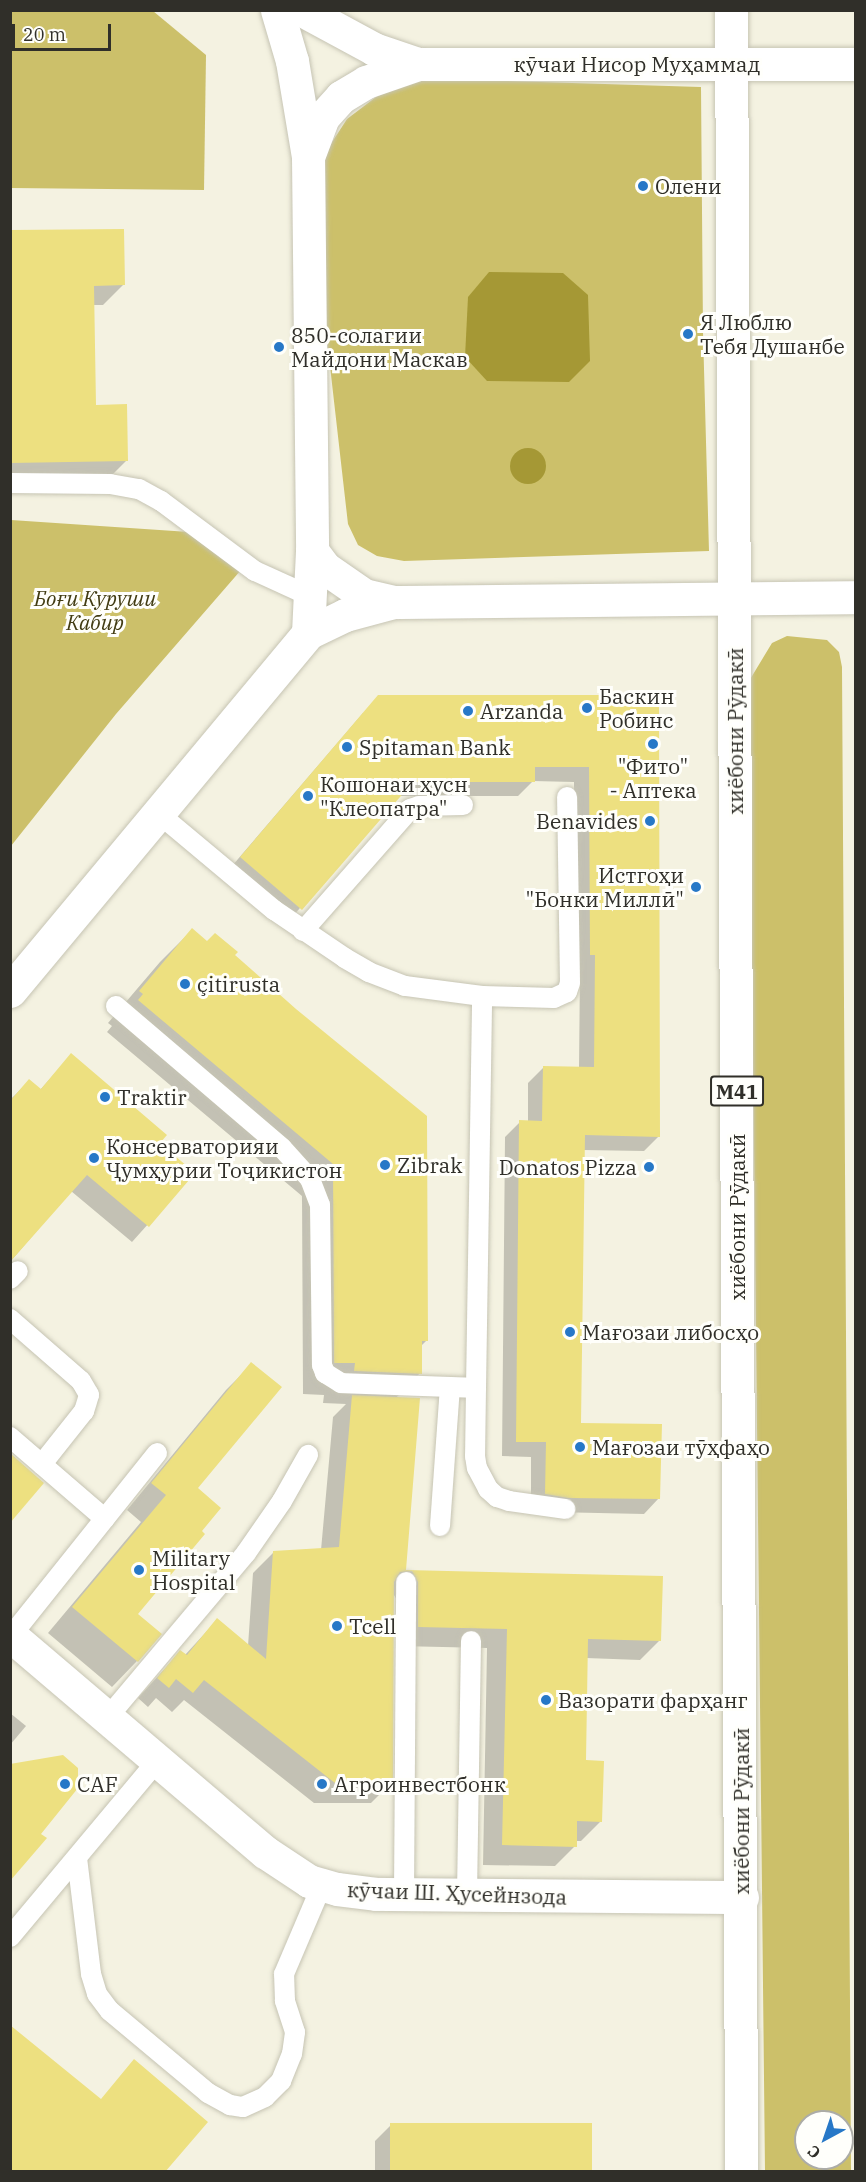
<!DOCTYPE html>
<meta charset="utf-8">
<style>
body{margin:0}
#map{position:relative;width:866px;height:2182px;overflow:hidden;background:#f4f2e1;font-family:"IBM Plex Serif",serif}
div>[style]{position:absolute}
.green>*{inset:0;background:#ccc06a}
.water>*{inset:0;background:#a59835}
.round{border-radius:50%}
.shadow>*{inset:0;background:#0003}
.building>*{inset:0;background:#ede080;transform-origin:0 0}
.roads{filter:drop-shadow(0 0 2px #c6c4b3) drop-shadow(0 0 2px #c6c4b3)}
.service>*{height:20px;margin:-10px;padding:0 10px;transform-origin:10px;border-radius:10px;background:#fff}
.minor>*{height:33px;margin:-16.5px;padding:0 16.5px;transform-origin:16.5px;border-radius:16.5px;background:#fff}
.tertiary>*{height:33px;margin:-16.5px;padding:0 16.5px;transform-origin:16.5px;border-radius:16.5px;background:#fff}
.trunk>*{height:33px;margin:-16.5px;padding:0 16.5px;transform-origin:16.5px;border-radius:16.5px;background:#fff}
.dots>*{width:16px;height:16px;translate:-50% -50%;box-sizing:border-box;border:3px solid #fffffb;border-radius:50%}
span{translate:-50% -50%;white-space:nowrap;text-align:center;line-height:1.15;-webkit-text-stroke:6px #fffffb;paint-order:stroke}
.shield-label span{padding:2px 4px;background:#fffffb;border:2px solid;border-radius:4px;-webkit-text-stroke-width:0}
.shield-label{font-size:20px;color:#302f29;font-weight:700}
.street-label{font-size:21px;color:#302f29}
.poi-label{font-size:21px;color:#302f29}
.left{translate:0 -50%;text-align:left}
.right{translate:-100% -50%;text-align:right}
.park-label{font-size:21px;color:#423c13;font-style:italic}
.frame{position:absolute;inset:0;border:12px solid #302f29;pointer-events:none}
.north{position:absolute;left:794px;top:2110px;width:60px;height:60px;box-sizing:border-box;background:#fffffb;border:2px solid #acaca7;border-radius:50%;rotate:220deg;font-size:16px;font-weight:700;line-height:24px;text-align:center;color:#302f29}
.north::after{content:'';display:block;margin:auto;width:21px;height:27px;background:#2778c7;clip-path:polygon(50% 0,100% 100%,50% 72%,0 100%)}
.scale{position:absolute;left:12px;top:24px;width:99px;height:27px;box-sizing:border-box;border:3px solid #302f29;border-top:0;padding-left:8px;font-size:18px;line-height:21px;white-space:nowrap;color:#302f29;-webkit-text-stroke:4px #fffffb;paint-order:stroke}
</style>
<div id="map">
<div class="green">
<div style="clip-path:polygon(11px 10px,153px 11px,206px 55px,204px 190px,11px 188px)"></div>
<div style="clip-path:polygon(416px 78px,701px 87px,703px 332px,709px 551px,404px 561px,377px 556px,358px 545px,348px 524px,326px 331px,325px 153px,347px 119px,376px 97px)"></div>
<div style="clip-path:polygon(11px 520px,189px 532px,241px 570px,116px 714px,11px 846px)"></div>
<div style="clip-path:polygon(evenodd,787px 636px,827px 640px,839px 652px,842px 667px,851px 2171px,765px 2171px,749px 681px,772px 643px,787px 636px,806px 2122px,842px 2122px,842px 2158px,806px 2158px,806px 2122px)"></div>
</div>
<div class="water">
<div style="clip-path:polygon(489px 272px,563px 273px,588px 295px,590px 361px,569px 382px,487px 381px,465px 357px,468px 297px)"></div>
<div class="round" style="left:510px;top:448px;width:36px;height:36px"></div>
</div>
<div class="shadow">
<div style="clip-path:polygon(10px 231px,123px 285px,103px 305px,93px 305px,95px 406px,126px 461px,106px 481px,10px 482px)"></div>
<div style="clip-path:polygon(657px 697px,659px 1136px,644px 1151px,583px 1150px,580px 1425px,659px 1498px,644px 1514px,552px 1512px,531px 1509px,531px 1457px,502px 1456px,505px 1137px,520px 1122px,528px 1122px,528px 1083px,544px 1067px,579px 1068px,580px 970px,575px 970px,574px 782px,533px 781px,518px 796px,398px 796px,286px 924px,226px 873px,363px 713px)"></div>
<div style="clip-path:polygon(192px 930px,207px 943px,233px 955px,427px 1340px,421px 1346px,420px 1373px,395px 1399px,404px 1571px,661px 1577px,660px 1640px,640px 1660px,586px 1658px,584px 1762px,601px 1821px,581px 1841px,575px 1841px,575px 1846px,555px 1866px,483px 1865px,487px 1648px,398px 1646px,399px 1603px,392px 1592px,391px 1783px,371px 1803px,314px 1803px,184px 1700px,172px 1712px,156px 1698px,148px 1707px,138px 1698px,180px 1652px,185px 1655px,217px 1620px,248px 1646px,253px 1573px,273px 1553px,321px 1550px,333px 1417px,346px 1404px,323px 1403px,324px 1395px,303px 1394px,302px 1196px,107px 1032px,112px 1026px,108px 1023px,160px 962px)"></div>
<div style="clip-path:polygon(71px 1055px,158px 1143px,193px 1174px,132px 1242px,71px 1191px,10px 1262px,10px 1100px,29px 1081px,40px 1090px)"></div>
<div style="clip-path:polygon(252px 1364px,136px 1614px,137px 1661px,112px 1687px,48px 1633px,141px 1522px,127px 1510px,226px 1390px)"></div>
<div style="clip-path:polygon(10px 1713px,26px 1726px,10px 1745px)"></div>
<div style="clip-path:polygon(391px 2125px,590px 2172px,375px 2172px,375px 2141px)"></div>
</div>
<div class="building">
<div style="clip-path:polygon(124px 229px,125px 285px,94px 286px,96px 405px,127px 404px,128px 461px,10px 463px,10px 230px)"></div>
<div style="clip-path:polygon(378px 695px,659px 695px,660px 1137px,585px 1135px,581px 1423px,662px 1424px,660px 1499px,568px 1498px,545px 1494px,546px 1442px,516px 1442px,519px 1120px,542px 1121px,543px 1066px,594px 1067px,595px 955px,590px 955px,589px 767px,535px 767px,535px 782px,413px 782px,302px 910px,240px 857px)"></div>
<div style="clip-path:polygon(192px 928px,207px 941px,215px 933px,238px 952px,235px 955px,296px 1009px,427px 1116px,428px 1341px,422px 1341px,422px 1374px,354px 1371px,355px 1363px,334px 1363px,333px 1164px,138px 1000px,143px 994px,139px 991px)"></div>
<div style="clip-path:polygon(71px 1053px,167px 1135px,160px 1143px,195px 1173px,149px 1227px,87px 1175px,10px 1262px,10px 1101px,29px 1079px,41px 1089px)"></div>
<div style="clip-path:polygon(251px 1362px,282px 1387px,198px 1488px,221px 1508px,202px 1531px,205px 1534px,138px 1614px,162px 1634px,138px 1662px,72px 1607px,166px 1495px,151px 1483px)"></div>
<div style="clip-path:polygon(352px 1395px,420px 1398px,406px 1570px,663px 1576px,661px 1641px,588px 1639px,586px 1760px,604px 1761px,602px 1822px,577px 1821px,577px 1847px,502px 1845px,507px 1629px,418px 1627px,418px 1582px,412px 1571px,400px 1572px,394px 1582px,393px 1783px,335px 1783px,204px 1680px,193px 1693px,176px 1679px,169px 1688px,157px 1678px,180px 1650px,187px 1655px,217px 1618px,266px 1659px,273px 1551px,339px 1547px)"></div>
<div style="clip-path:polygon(10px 1453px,44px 1483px,10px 1523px)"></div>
<div style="clip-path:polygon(63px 1755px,78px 1768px,78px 1788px,41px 1834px,47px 1838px,10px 1881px,10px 1764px)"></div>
<div style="clip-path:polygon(10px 2025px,101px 2099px,134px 2059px,208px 2122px,165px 2172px,10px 2172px)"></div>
<div style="left:390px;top:2123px;width:202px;height:49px"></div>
</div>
<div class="roads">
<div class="service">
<div style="left:10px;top:483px;width:100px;rotate:0.6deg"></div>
<div style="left:110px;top:484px;width:29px;rotate:10deg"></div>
<div style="left:139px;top:489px;width:25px;rotate:29deg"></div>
<div style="left:161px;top:501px;width:117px;rotate:36.7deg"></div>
<div style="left:255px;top:571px;width:60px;rotate:24.4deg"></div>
<div style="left:303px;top:931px;width:162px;rotate:-48.7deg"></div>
<div style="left:410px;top:809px;width:9px;rotate:-18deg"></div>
<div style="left:419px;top:806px;width:44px;rotate:-1.3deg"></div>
<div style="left:482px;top:996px;width:72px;rotate:1.6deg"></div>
<div style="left:554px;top:998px;width:14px;rotate:-25deg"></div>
<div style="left:567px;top:992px;width:9px;rotate:-72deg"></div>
<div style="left:570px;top:983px;width:186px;rotate:-90.9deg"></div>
<div style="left:116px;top:1006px;width:218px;rotate:40.5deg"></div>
<div style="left:282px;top:1148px;width:42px;rotate:47.9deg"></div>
<div style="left:310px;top:1179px;width:28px;rotate:69deg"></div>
<div style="left:320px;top:1205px;width:160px;rotate:89.3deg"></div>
<div style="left:322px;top:1365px;width:9px;rotate:69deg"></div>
<div style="left:325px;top:1373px;width:19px;rotate:32deg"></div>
<div style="left:341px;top:1383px;width:135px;rotate:2.1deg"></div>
<div style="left:476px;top:1388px;width:392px;rotate:-89.1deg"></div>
<div style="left:482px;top:996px;width:78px;rotate:-172.6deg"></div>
<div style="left:405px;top:986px;width:39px;rotate:-159deg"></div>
<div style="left:369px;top:972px;width:28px;rotate:-150deg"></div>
<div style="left:345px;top:958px;width:86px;rotate:-145.9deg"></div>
<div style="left:274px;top:910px;width:151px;rotate:-140.1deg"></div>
<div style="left:10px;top:1279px;width:11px;rotate:-45deg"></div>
<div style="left:10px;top:1319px;width:94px;rotate:41.1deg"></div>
<div style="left:81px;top:1381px;width:16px;rotate:60deg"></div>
<div style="left:89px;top:1395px;width:17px;rotate:107deg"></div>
<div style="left:84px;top:1411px;width:68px;rotate:128.4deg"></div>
<div style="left:476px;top:1388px;width:68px;rotate:90.8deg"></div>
<div style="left:475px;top:1456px;width:12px;rotate:81deg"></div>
<div style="left:477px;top:1468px;width:24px;rotate:62deg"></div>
<div style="left:488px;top:1489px;width:12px;rotate:42deg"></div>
<div style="left:497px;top:1497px;width:13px;rotate:18deg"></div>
<div style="left:509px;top:1501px;width:57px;rotate:8.1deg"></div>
<div style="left:10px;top:1437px;width:125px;rotate:40.8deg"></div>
<div style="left:440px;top:1526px;width:139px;rotate:-85.9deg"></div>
<div style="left:11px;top:1636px;width:234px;rotate:-51.4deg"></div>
<div style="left:108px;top:1717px;width:214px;rotate:-49.9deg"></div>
<div style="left:246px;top:1553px;width:63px;rotate:-55.3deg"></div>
<div style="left:282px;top:1501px;width:53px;rotate:-60.5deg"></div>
<div style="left:77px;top:1858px;width:117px;rotate:83.1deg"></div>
<div style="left:91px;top:1974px;width:21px;rotate:73deg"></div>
<div style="left:97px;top:1994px;width:21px;rotate:53deg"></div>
<div style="left:110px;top:2011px;width:128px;rotate:39.9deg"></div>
<div style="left:208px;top:2093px;width:25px;rotate:29deg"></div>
<div style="left:230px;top:2105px;width:13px;rotate:9deg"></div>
<div style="left:243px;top:2107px;width:24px;rotate:-24deg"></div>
<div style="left:265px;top:2097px;width:23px;rotate:-45deg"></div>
<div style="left:281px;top:2081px;width:29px;rotate:-68deg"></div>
<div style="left:292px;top:2054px;width:22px;rotate:-82deg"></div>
<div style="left:295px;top:2032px;width:33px;rotate:-108deg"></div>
<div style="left:285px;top:2001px;width:27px;rotate:-92deg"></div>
<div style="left:284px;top:1974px;width:97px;rotate:-66.9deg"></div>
<div style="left:404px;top:1895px;width:313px;rotate:-89.6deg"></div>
<div style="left:467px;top:1895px;width:254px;rotate:-89.1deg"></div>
<div style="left:10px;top:1937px;width:231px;rotate:-50.1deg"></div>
</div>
<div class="minor">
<div style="left:308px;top:633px;width:82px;rotate:-87.2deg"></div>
<div style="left:10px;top:991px;width:466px;rotate:-50.2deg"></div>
<div style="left:308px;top:633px;width:41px;rotate:-25.9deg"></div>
<div style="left:345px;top:615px;width:51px;rotate:-14.9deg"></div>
<div style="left:10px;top:1635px;width:335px;rotate:40.4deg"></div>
<div style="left:265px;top:1852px;width:53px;rotate:33.4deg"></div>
<div style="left:309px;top:1881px;width:29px;rotate:16deg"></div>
<div style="left:337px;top:1889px;width:39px;rotate:7deg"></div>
<div style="left:376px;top:1894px;width:366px;rotate:0.5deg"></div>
</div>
<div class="tertiary">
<div style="left:277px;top:10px;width:53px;rotate:73.6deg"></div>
<div style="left:292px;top:61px;width:97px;rotate:80.5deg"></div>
<div style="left:308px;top:157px;width:394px;rotate:89.4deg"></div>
<div style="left:312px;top:551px;width:21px;rotate:53deg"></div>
<div style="left:325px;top:568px;width:47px;rotate:34.7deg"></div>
<div style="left:364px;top:595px;width:31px;rotate:13deg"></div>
<div style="left:394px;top:602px;width:462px;rotate:-0.6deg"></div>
<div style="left:302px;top:10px;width:82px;rotate:28.4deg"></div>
<div style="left:374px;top:49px;width:46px;rotate:18.8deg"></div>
<div style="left:418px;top:64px;width:438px"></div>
<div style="left:308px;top:157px;width:43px;rotate:-69.4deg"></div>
<div style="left:323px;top:117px;width:27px;rotate:-48deg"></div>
<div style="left:341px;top:97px;width:29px;rotate:-31deg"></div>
<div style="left:366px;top:82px;width:55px;rotate:-19.1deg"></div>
</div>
<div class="trunk">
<div style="left:731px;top:10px;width:2162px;rotate:89.73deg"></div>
</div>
</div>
<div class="dots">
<div style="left:643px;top:186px;background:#2778c7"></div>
<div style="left:688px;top:334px;background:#2778c7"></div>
<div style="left:279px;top:347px;background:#2778c7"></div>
<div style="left:587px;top:708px;background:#2778c7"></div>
<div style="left:468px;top:711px;background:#2778c7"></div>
<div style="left:653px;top:744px;background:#2778c7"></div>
<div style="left:347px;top:747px;background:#2778c7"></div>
<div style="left:308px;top:796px;background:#2778c7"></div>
<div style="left:650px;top:821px;background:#2778c7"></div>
<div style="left:696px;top:887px;background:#2778c7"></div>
<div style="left:185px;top:984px;background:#2778c7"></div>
<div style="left:105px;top:1097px;background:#2778c7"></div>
<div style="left:94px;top:1158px;background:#2778c7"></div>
<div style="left:385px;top:1165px;background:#2778c7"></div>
<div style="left:649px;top:1167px;background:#2778c7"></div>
<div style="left:570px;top:1332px;background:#2778c7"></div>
<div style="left:580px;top:1447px;background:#2778c7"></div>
<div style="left:139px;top:1570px;background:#2778c7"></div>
<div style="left:337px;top:1626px;background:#2778c7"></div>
<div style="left:546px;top:1700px;background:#2778c7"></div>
<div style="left:65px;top:1784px;background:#2778c7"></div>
<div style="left:322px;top:1784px;background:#2778c7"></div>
</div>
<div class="shield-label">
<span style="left:737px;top:1091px">M41</span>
</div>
<div class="street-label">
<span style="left:637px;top:64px">кӯчаи Нисор Муҳаммад</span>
<span style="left:735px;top:731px;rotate:-90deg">хиёбони Рӯдакӣ</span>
<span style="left:737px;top:1217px;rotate:-90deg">хиёбони Рӯдакӣ</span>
<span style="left:741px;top:1811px;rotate:-90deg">хиёбони Рӯдакӣ</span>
<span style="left:457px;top:1893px;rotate:2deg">кӯчаи Ш. Ҳусейнзода</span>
</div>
<div class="poi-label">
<span class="left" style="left:655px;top:186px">Олени</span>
<span class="left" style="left:700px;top:334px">Я Люблю<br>Тебя Душанбе</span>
<span class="left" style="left:291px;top:347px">850-солагии<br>Майдони Маскав</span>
<span class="left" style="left:599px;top:708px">Баскин<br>Робинс</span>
<span class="left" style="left:480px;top:711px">Arzanda</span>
<span class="left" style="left:359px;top:747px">Spitaman Bank</span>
<span style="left:653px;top:778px">"Фито"<br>- Аптека</span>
<span class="left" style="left:320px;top:796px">Кошонаи ҳусн<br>"Клеопатра"</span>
<span class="right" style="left:638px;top:821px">Benavides</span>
<span class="right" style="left:684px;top:887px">Истгоҳи<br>"Бонки Миллӣ"</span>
<span class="left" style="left:197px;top:984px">çitirusta</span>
<span class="left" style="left:117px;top:1097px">Traktir</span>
<span class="left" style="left:106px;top:1158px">Консерваторияи<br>Ҷумҳурии Тоҷикистон</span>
<span class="left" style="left:397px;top:1165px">Zibrak</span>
<span class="right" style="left:637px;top:1167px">Donatos Pizza</span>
<span class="left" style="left:582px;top:1332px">Мағозаи либосҳо</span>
<span class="left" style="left:592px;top:1447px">Мағозаи тӯҳфаҳо</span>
<span class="left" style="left:152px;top:1570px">Military<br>Hospital</span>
<span class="left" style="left:349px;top:1626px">Tcell</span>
<span class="left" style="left:558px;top:1700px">Вазорати фарҳанг</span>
<span class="left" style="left:77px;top:1784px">CAF</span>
<span class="left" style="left:334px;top:1784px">Агроинвестбонк</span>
</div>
<div class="park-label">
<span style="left:95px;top:610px">Боғи Куруши<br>Кабир</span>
</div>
<div class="frame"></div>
<div class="north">С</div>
<div class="scale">20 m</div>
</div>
